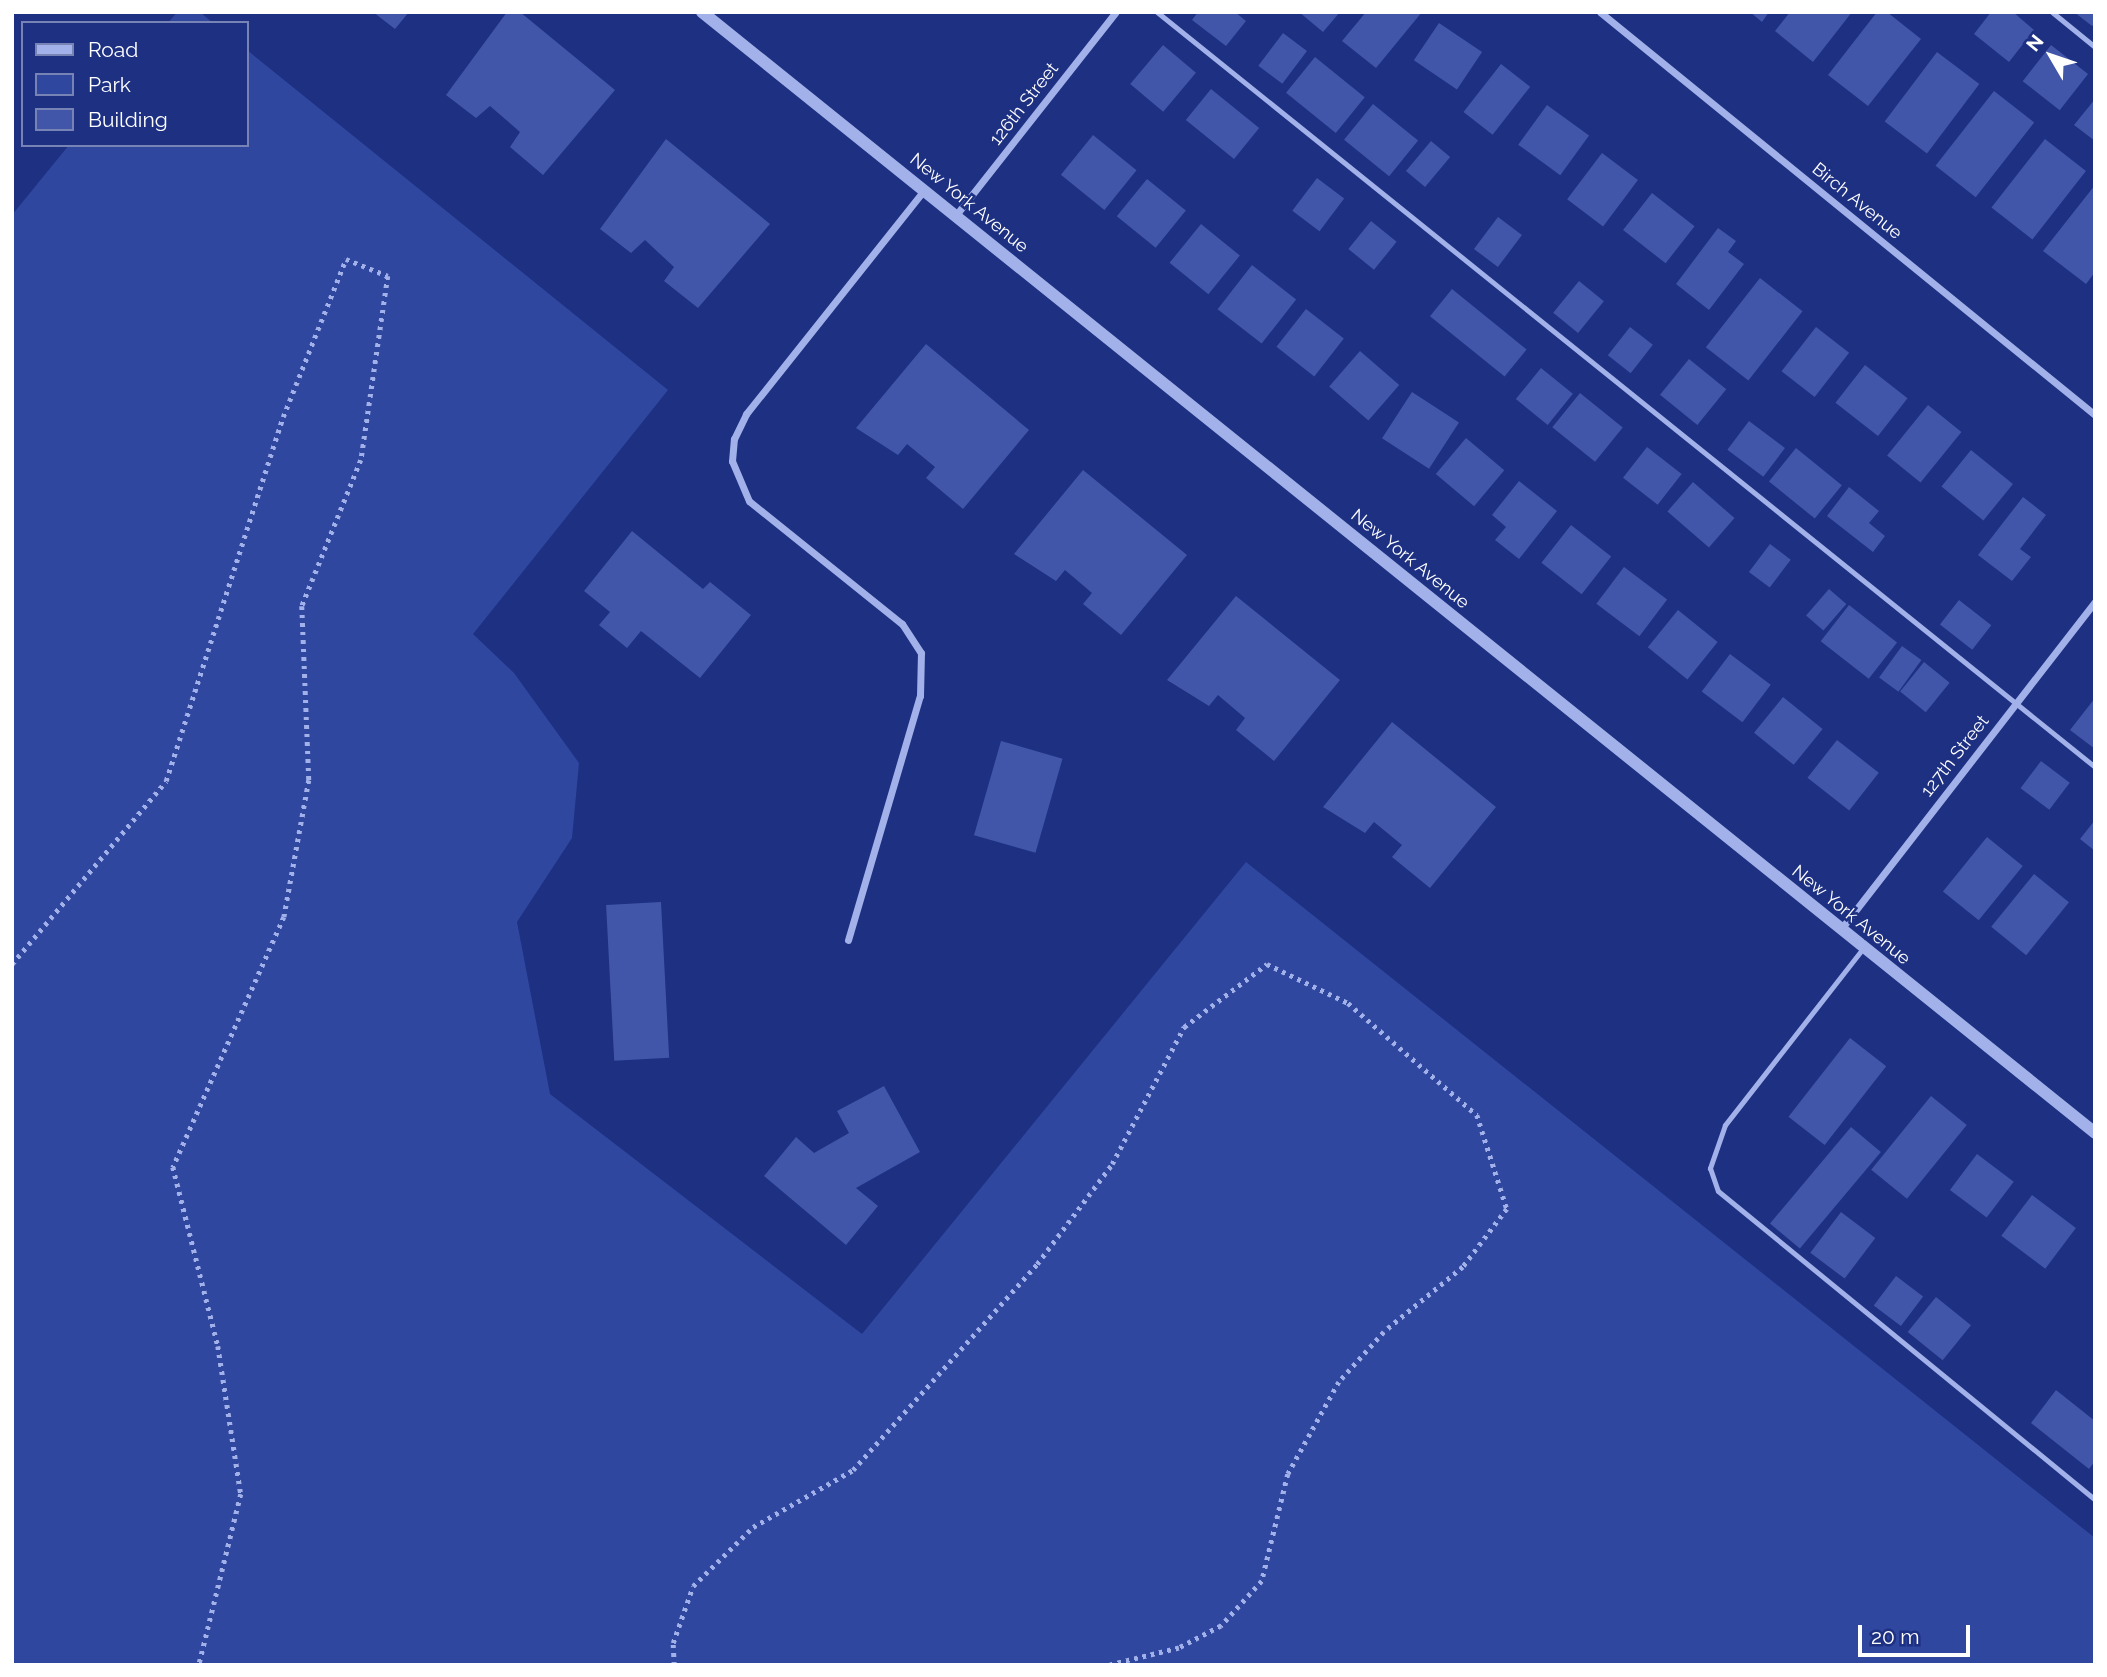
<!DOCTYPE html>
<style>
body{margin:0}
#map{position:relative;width:2107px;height:1677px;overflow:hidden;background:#1d3082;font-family:Raleway,sans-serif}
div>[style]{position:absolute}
.green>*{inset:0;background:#3047a0}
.building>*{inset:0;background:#4156a9;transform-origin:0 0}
.path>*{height:4.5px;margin-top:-2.25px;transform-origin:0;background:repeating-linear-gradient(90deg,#a2b1e9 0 3.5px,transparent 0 8.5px)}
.service>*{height:5px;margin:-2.5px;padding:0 2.5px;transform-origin:2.5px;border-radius:2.5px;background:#a2b1e9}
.minor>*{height:7px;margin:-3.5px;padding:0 3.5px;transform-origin:3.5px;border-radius:3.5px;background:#a2b1e9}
.tertiary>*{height:12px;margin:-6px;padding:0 6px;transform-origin:6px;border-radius:6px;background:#a2b1e9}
span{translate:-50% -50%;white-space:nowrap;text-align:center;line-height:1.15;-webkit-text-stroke:5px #1d3082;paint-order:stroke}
.street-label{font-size:18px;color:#fff}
.frame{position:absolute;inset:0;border:14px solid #fff;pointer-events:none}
.legend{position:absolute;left:21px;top:21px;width:228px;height:126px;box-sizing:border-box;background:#1d3082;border:2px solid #7783b4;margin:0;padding:9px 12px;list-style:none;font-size:21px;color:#fff}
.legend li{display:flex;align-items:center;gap:14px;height:35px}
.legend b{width:35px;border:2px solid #7783b4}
.north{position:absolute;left:2016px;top:21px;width:70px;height:70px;-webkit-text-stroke:5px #1d3082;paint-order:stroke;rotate:309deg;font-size:19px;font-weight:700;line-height:28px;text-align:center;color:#fff}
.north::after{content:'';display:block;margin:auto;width:24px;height:32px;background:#fff;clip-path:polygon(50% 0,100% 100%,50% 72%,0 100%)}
.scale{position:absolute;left:1858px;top:1625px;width:112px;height:32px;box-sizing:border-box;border:4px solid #fff;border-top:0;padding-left:9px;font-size:21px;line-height:24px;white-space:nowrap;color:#fff;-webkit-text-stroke:5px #1d3082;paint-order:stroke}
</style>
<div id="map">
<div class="green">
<div style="clip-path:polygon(177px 12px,200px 12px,213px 23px,168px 23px)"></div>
<div style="clip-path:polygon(247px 50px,668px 390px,473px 634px,514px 673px,579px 763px,572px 838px,517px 922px,550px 1094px,862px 1334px,1246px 862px,2095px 1538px,2095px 1665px,12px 1665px,12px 215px,69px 145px,247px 145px)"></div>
</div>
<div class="building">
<div style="clip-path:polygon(373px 12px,409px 12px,395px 29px)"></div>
<div style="clip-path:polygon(507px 12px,520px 12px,615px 90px,543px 175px,510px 147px,520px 132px,490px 106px,476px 118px,446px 95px)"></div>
<div style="clip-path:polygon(1198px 12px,1235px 12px,1246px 21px,1226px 46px,1192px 20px)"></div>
<div style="clip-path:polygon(1299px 12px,1340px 12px,1323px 32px)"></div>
<div style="clip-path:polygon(1366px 12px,1422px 12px,1376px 68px,1342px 41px)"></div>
<div style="clip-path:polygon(1750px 12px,1769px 12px,1762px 22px)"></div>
<div style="clip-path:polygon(1790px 12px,1852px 12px,1813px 62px,1775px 31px)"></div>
<div style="clip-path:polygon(1877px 12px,1887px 12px,1921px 39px,1868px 106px,1828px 75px)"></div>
<div style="clip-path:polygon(1991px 12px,2013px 12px,2034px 30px,2009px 62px,1974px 34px)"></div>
<div style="clip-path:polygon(2074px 12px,2095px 12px,2095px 23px,2092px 26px)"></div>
<div style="left:1439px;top:23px;width:52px;height:45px;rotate:34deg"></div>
<div style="left:1283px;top:33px;width:30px;height:41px;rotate:37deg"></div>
<div style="left:1163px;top:45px;width:43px;height:51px;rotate:40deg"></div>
<div style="left:2051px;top:45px;width:47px;height:46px;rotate:38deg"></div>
<div style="left:1937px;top:52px;width:53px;height:87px;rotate:37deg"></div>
<div style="left:1315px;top:57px;width:64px;height:46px;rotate:39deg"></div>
<div style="left:1501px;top:64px;width:37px;height:61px;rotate:38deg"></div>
<div style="left:1211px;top:89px;width:62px;height:40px;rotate:39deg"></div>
<div style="left:1994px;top:91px;width:51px;height:95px;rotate:38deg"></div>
<div style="clip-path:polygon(2095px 99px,2095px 141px,2074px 125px)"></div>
<div style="left:1373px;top:104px;width:58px;height:46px;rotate:39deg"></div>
<div style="left:1547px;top:105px;width:52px;height:49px;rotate:36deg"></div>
<div style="left:1093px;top:135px;width:56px;height:51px;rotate:39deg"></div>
<div style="clip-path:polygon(666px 139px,770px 224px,698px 308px,664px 281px,674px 267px,645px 240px,631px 253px,600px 229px)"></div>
<div style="left:2045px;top:139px;width:52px;height:87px;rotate:38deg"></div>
<div style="left:1431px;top:141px;width:25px;height:39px;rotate:40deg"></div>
<div style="left:1602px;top:153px;width:45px;height:58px;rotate:37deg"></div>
<div style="left:1317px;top:178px;width:34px;height:41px;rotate:37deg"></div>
<div style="left:1147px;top:179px;width:50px;height:48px;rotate:39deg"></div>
<div style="clip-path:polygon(2095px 185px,2095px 272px,2086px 284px,2043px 251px)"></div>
<div style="left:1652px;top:193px;width:54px;height:47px;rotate:38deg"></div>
<div style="left:1498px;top:217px;width:30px;height:40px;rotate:37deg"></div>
<div style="left:1371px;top:221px;width:33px;height:36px;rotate:39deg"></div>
<div style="left:1201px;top:224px;width:50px;height:50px;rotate:39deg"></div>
<div style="clip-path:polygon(1718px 228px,1736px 241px,1728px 252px,1744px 264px,1709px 310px,1676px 284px)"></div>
<div style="left:1252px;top:265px;width:56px;height:56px;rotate:38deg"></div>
<div style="left:1760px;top:278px;width:54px;height:88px;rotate:38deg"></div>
<div style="left:1579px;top:281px;width:32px;height:41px;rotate:39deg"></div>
<div style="left:1452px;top:289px;width:96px;height:35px;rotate:39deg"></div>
<div style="left:1306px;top:309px;width:48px;height:48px;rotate:38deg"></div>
<div style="left:1630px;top:327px;width:29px;height:36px;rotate:38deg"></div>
<div style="left:1816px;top:327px;width:42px;height:56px;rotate:38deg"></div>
<div style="clip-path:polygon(926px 344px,1029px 430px,963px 509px,926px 478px,935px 467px,907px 444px,898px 455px,856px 428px)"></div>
<div style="left:1360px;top:351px;width:52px;height:47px;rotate:41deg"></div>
<div style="left:1689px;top:359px;width:48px;height:46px;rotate:39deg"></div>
<div style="left:1865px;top:365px;width:54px;height:48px;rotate:38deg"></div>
<div style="left:1541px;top:368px;width:41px;height:40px;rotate:39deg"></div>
<div style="left:1412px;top:392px;width:56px;height:55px;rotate:33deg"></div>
<div style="left:1580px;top:393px;width:55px;height:44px;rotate:39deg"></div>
<div style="left:1928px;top:405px;width:43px;height:65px;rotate:39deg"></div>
<div style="left:1749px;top:421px;width:45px;height:36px;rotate:37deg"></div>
<div style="left:1466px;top:438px;width:50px;height:47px;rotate:40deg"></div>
<div style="left:1647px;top:447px;width:44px;height:39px;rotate:38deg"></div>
<div style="left:1796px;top:448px;width:59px;height:43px;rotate:39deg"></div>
<div style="left:1971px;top:450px;width:54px;height:47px;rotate:39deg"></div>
<div style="clip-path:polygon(1083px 470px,1187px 555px,1121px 635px,1083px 604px,1092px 593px,1065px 570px,1056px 581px,1014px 554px)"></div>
<div style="clip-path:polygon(1519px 481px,1557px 511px,1519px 559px,1495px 540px,1506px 527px,1492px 515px)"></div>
<div style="left:1693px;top:482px;width:55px;height:39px;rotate:41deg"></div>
<div style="clip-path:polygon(1849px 487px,1879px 511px,1869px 523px,1885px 536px,1873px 552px,1827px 516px)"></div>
<div style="clip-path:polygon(2023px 497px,2046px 515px,2020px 549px,2031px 557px,2012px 581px,1978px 555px)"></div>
<div style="left:1571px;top:525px;width:51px;height:48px;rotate:38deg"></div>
<div style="clip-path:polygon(632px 531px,703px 589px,710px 582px,751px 615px,700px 678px,641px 631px,627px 648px,599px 625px,610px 612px,584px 591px)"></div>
<div style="left:1770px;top:544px;width:26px;height:35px;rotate:37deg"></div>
<div style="left:1624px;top:567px;width:54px;height:46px;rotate:37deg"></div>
<div style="left:1829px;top:589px;width:23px;height:35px;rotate:41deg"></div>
<div style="clip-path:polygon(1236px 596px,1340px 680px,1274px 761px,1236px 730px,1245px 718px,1218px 695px,1209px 706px,1167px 680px)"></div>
<div style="left:1959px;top:600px;width:41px;height:31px;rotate:38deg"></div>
<div style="left:1849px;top:605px;width:61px;height:46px;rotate:38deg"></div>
<div style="left:1678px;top:610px;width:51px;height:48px;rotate:39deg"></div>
<div style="left:1902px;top:646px;width:24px;height:39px;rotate:36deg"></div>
<div style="left:1730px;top:654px;width:51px;height:47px;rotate:37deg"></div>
<div style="left:1924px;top:662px;width:33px;height:38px;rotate:39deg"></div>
<div style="left:1783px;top:697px;width:51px;height:46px;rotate:39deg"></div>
<div style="clip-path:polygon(2095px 698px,2095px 749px,2070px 730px)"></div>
<div style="clip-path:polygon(1392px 722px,1496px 807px,1430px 888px,1392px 857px,1402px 845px,1374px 822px,1365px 833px,1323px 807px)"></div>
<div style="left:1837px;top:740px;width:53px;height:48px;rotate:38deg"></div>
<div style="left:1001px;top:741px;width:64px;height:98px;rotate:16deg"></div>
<div style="left:2041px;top:761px;width:36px;height:34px;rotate:37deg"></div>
<div style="clip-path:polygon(2095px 820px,2095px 851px,2080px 839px)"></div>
<div style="left:1987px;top:837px;width:46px;height:70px;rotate:39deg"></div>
<div style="left:2034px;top:874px;width:45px;height:68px;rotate:39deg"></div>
<div style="left:661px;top:902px;width:156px;height:55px;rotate:87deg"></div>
<div style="left:1850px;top:1038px;width:46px;height:100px;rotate:38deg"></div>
<div style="clip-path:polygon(884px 1086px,920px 1152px,856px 1188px,878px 1206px,846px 1245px,764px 1176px,796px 1137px,814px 1153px,849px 1133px,837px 1111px)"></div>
<div style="left:1931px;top:1096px;width:46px;height:95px;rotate:39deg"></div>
<div style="left:1851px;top:1127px;width:39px;height:126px;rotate:40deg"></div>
<div style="left:1977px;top:1154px;width:46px;height:45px;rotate:37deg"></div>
<div style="left:2032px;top:1195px;width:55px;height:51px;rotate:37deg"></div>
<div style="left:1841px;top:1212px;width:43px;height:51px;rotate:37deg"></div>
<div style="left:1896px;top:1276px;width:34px;height:37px;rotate:37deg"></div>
<div style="left:1936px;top:1297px;width:45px;height:45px;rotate:39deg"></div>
<div style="clip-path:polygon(2056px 1390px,2095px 1421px,2095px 1461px,2089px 1469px,2031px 1423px)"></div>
</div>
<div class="path">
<div style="left:12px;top:964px;width:239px;rotate:-49.9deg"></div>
<div style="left:166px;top:781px;width:382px;rotate:-72.2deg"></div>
<div style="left:283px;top:417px;width:170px;rotate:-68.3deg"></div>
<div style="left:346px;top:259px;width:45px;rotate:22deg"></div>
<div style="left:388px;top:276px;width:186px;rotate:98.3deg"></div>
<div style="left:361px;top:460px;width:157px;rotate:112deg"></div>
<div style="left:302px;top:606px;width:174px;rotate:87.7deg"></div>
<div style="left:309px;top:780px;width:139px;rotate:100.3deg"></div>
<div style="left:284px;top:917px;width:274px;rotate:113.9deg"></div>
<div style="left:173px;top:1167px;width:185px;rotate:75.9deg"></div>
<div style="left:218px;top:1346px;width:150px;rotate:81.2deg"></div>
<div style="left:241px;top:1494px;width:176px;rotate:103.8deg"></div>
<div style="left:674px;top:1665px;width:22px;rotate:-93deg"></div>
<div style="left:673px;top:1643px;width:60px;rotate:-70.7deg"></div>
<div style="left:693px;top:1586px;width:84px;rotate:-44.5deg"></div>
<div style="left:753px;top:1527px;width:115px;rotate:-29.7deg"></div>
<div style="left:853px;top:1470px;width:276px;rotate:-48.2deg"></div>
<div style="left:1037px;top:1264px;width:125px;rotate:-53.1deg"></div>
<div style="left:1112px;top:1164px;width:155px;rotate:-62.3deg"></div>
<div style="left:1184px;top:1027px;width:104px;rotate:-37.2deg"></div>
<div style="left:1267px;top:964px;width:90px;rotate:25.7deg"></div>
<div style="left:1348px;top:1003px;width:171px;rotate:41deg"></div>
<div style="left:1477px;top:1115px;width:99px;rotate:72.3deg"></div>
<div style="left:1507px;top:1209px;width:73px;rotate:127.2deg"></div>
<div style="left:1463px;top:1267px;width:102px;rotate:140.6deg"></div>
<div style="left:1384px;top:1332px;width:67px;rotate:132deg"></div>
<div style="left:1339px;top:1382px;width:105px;rotate:119deg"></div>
<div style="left:1288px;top:1474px;width:110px;rotate:103.7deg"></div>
<div style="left:1262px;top:1581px;width:61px;rotate:132.3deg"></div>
<div style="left:1221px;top:1626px;width:47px;rotate:152.4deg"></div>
<div style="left:1179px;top:1648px;width:71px;rotate:166.2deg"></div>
</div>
<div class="service">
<div style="left:1157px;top:12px;width:1204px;rotate:38.83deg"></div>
<div style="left:2052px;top:12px;width:55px;rotate:39.1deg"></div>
<div style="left:1864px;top:947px;width:226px;rotate:128deg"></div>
<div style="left:1725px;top:1125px;width:46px;rotate:109.2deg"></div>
<div style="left:1710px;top:1168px;width:24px;rotate:71deg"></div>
<div style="left:1718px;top:1191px;width:487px;rotate:39.3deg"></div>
</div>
<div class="minor">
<div style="left:1600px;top:12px;width:638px;rotate:39.15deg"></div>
<div style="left:956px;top:215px;width:258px;rotate:-51.8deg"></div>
<div style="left:1841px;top:929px;width:415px;rotate:-52.2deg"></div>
<div style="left:848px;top:940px;width:254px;rotate:-73.6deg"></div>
<div style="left:920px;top:696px;width:43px;rotate:-88.7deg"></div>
<div style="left:921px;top:653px;width:35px;rotate:-123deg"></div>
<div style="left:902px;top:624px;width:196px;rotate:-141.2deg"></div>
<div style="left:749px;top:501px;width:43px;rotate:-113deg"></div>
<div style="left:732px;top:461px;width:22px;rotate:-85deg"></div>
<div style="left:734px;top:439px;width:28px;rotate:-64deg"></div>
<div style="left:746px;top:414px;width:286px;rotate:-51.5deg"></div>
</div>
<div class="tertiary">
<div style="left:702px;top:12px;width:1788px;rotate:38.82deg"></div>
</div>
<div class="street-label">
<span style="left:1024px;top:104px;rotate:-52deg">126th Street</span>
<span style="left:1857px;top:201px;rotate:39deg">Birch Avenue</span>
<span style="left:969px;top:203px;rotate:39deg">New York Avenue</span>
<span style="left:1410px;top:559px;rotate:39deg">New York Avenue</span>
<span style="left:1955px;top:756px;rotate:-52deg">127th Street</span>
<span style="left:1851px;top:915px;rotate:39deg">New York Avenue</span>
</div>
<div class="frame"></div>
<ul class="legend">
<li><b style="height:9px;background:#a2b1e9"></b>Road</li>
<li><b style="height:19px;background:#3047a0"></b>Park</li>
<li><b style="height:19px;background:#4156a9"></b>Building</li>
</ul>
<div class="north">N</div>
<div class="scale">20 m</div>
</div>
